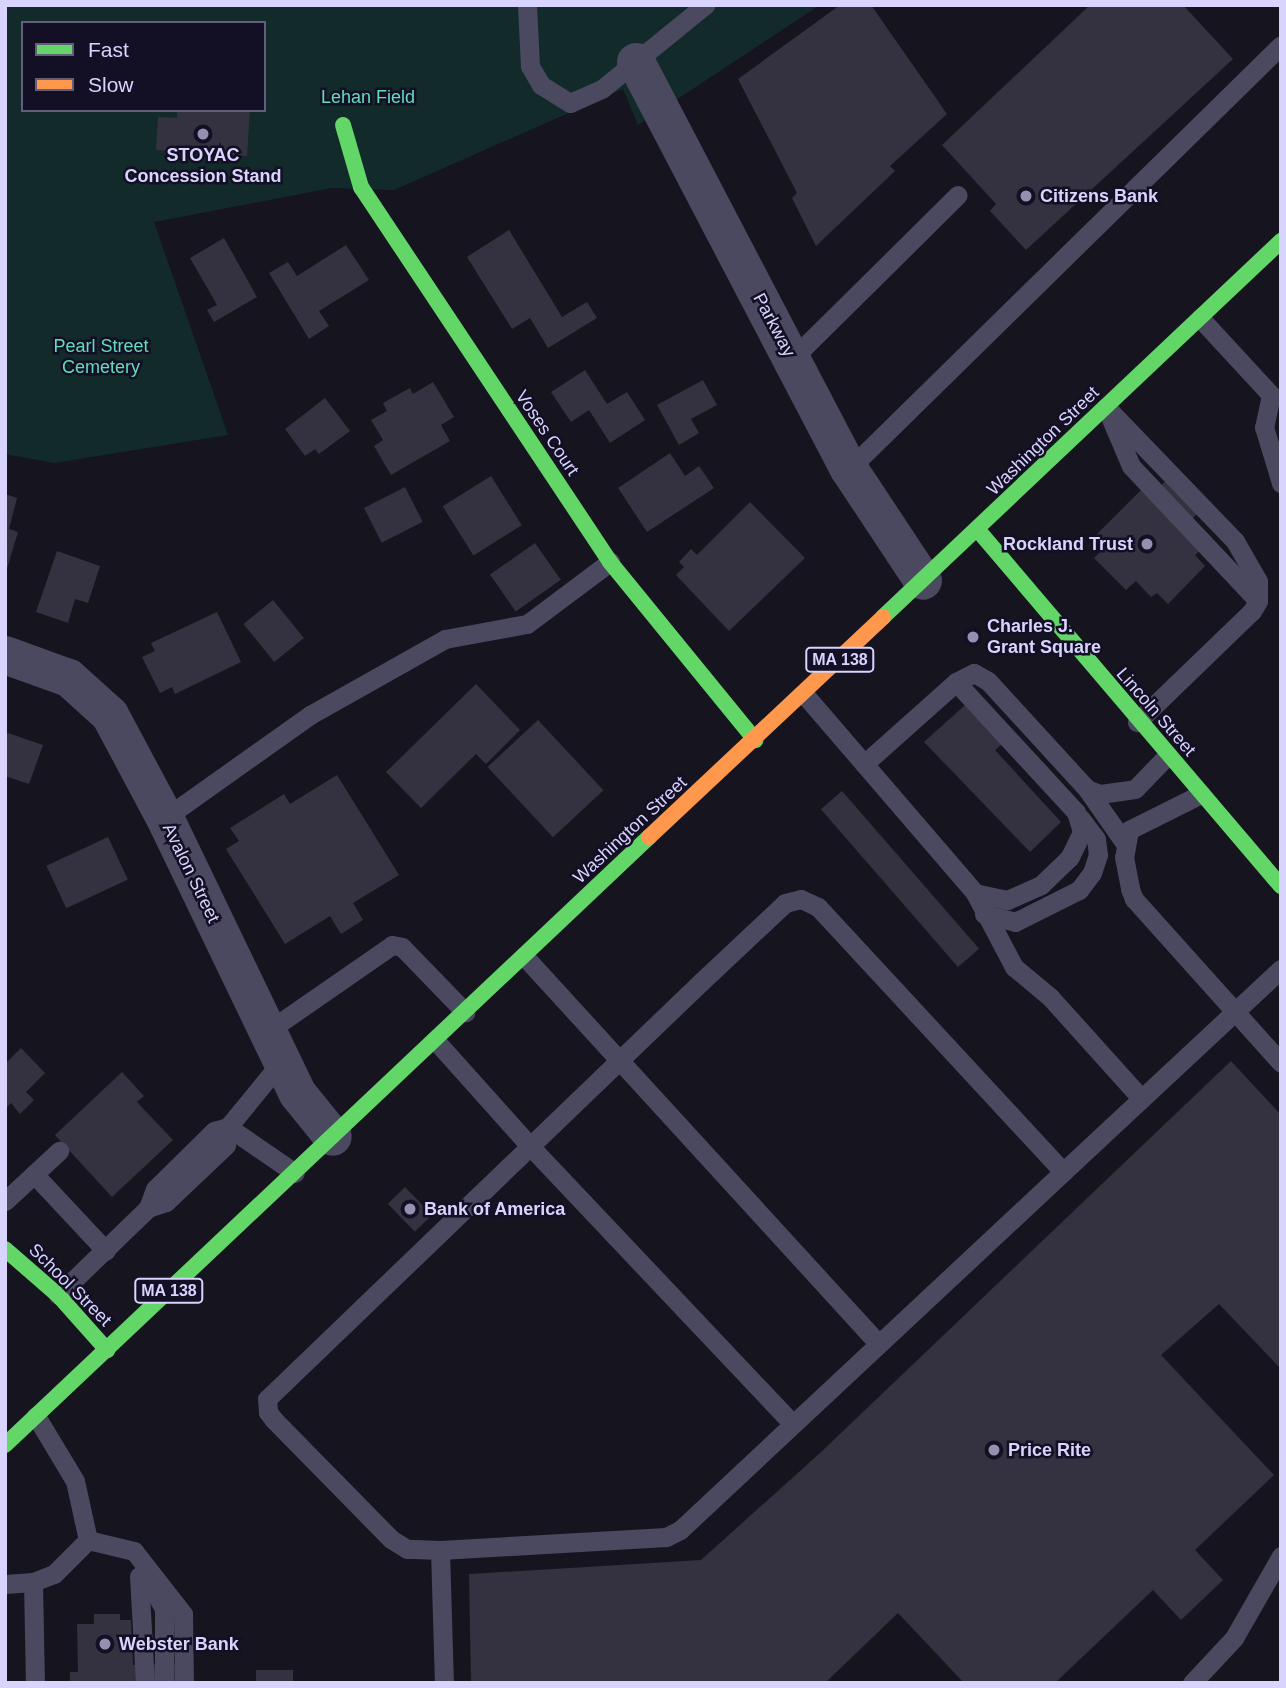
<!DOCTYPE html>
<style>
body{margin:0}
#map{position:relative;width:1286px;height:1688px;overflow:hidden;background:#16141f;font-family:Helvetica,sans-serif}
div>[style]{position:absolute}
.green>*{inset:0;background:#132a2b}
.building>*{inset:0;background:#343241;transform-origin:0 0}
.lane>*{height:19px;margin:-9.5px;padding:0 9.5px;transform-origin:9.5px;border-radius:9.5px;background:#4a4960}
.street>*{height:38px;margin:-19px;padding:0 19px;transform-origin:19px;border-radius:19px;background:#4a4960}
.fast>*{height:16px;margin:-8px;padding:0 8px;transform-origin:8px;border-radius:8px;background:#63d668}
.slow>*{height:16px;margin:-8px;padding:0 8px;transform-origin:8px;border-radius:8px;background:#ff974d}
.dots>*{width:19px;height:19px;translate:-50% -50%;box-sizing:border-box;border:4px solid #130f24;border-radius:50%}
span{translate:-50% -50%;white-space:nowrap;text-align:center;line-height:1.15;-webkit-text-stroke:5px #130f24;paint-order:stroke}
.shield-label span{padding:2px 5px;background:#130f24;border:2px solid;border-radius:5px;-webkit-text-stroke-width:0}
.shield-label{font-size:16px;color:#d8d4fe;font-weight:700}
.park-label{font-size:18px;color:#62dcbd}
.poi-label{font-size:18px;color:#d8d4fe;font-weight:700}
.left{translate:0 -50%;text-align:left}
.right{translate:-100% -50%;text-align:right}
.street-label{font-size:18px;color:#d8d4fe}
.frame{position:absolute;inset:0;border:7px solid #d8d4fe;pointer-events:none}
.legend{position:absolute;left:21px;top:21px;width:245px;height:91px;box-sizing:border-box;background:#130f24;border:2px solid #625e7b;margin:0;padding:9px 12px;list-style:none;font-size:21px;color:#d8d4fe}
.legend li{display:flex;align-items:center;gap:14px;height:35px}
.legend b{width:35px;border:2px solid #625e7b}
</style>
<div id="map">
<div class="green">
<div style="clip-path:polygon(evenodd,5px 5px,820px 5px,638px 125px,623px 89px,394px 190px,332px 188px,154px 222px,228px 435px,54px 463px,5px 454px,5px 5px,23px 23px,264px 23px,264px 110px,23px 110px,23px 23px)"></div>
</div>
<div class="building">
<div style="clip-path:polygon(840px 5px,871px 5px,947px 114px,890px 166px,895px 171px,816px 246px,792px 198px,797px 193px,738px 79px)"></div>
<div style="clip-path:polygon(1090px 5px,1183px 5px,1233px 59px,1026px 250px,990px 211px,996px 204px,942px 145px)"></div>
<div style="clip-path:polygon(177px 110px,250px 110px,247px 156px,156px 150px,158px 117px,177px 118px)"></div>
<div style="clip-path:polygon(509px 230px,562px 317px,587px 302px,597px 318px,548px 348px,530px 318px,512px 329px,467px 257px)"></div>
<div style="clip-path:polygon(224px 238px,257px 297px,214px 322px,207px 310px,217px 305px,190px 258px)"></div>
<div style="clip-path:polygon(346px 245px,369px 280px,319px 311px,329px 326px,309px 339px,269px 273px,288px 262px,297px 276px)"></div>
<div style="clip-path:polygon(585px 370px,607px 404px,627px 392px,645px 420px,610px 443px,589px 410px,571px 422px,551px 392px)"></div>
<div style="clip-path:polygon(703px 380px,717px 405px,691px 419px,699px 433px,679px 445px,657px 405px)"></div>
<div style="clip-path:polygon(433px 382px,454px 417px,441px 425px,450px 441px,391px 475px,374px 446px,383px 440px,371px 420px,387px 411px,383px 403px,410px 388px,413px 394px)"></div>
<div style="clip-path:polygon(325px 398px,350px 431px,319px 454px,315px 449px,305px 456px,285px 429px)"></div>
<div style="clip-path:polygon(670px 453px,685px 476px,699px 466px,714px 488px,647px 532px,618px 488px)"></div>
<div style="left:491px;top:476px;width:58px;height:57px;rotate:58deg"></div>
<div style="clip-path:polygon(1171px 476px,1203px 509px,1181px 528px,1201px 550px,1195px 555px,1205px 566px,1168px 604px,1157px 593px,1151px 597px,1136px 581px,1126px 590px,1094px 558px,1103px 549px,1092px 539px,1143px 488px,1151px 495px)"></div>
<div style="left:405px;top:487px;width:39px;height:46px;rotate:63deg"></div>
<div style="clip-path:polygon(5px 494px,17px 498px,9px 529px,18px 532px,6px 572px)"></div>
<div style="clip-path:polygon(750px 502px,805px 558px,729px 631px,676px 575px,684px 567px,679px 562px,691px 549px,697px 555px)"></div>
<div style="left:535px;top:543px;width:45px;height:55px;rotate:55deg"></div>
<div style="clip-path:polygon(57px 551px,100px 566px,88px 603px,75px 599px,68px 623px,36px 612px)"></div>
<div style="left:273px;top:600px;width:49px;height:38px;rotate:51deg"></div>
<div style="clip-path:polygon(217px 612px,241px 662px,175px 694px,172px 687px,160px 693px,142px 657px,155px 651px,151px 643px)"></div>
<div style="clip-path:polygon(476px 684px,520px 730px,486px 764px,476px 754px,421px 808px,386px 772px)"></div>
<div style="clip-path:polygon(965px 705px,1002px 744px,995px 750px,1061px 822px,1030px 852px,924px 742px)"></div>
<div style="left:538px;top:720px;width:96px;height:69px;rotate:47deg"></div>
<div style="clip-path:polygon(5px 732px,43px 745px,29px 784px,5px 776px)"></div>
<div style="clip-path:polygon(337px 775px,399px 875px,353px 903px,363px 920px,341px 934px,330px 916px,285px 944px,226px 849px,239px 841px,230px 828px,284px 794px,290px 804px)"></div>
<div style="left:842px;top:791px;width:209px;height:28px;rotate:49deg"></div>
<div style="left:108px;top:837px;width:47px;height:68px;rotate:65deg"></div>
<div style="clip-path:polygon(21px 1048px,45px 1073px,26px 1092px,34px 1100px,20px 1114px,11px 1103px,5px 1109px,5px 1064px)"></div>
<div style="clip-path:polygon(1231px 1061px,1281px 1115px,1281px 1369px,1219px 1304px,1161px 1355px,1274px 1475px,1195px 1550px,1223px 1580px,1181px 1620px,1153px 1590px,1055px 1683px,964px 1683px,898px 1613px,825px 1683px,471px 1683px,469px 1574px,701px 1560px,820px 1453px)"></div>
<div style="clip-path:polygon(122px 1072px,144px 1096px,137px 1102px,173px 1140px,112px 1197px,55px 1135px)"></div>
<div style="left:405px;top:1187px;width:39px;height:24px;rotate:46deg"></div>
<div style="clip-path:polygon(94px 1614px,120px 1614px,120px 1620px,131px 1620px,133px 1665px,187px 1664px,187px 1683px,70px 1683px,70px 1672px,78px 1672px,77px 1624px,94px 1624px)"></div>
<div style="left:256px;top:1670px;width:37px;height:13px"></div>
</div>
<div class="lane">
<div style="left:527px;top:5px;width:61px;rotate:87.2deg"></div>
<div style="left:530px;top:66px;width:22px;rotate:60deg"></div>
<div style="left:541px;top:85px;width:34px;rotate:32deg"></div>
<div style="left:570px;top:103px;width:36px;rotate:-24deg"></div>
<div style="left:603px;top:88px;width:132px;rotate:-39.1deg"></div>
<div style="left:1200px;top:318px;width:105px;rotate:47.3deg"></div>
<div style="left:1271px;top:395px;width:33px;rotate:102deg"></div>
<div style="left:1264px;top:427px;width:59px;rotate:73.1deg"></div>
<div style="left:792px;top:359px;width:233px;rotate:-44.7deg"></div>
<div style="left:1106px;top:407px;width:186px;rotate:46.1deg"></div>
<div style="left:1235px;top:541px;width:46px;rotate:60.1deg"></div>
<div style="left:1258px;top:581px;width:20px;rotate:90deg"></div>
<div style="left:1258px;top:601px;width:12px;rotate:121deg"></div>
<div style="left:1252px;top:611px;width:160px;rotate:136deg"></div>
<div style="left:1111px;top:419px;width:51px;rotate:66.9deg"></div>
<div style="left:1131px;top:466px;width:185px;rotate:46.7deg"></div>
<div style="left:849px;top:469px;width:605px;rotate:-44.46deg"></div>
<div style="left:956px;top:682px;width:177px;rotate:47.3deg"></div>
<div style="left:1076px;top:812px;width:21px;rotate:73deg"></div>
<div style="left:1082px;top:832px;width:28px;rotate:116deg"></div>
<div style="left:1070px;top:857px;width:40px;rotate:136deg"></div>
<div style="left:1041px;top:885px;width:37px;rotate:156deg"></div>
<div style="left:1007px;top:900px;width:33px;rotate:-168deg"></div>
<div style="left:804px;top:694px;width:262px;rotate:49.3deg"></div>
<div style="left:975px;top:893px;width:84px;rotate:62.2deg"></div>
<div style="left:1014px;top:967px;width:47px;rotate:39.8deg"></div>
<div style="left:1050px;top:997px;width:137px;rotate:48deg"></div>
<div style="left:864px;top:764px;width:123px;rotate:-41.7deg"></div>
<div style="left:956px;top:682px;width:20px;rotate:-27deg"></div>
<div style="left:974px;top:673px;width:16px;rotate:30deg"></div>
<div style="left:988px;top:681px;width:147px;rotate:47.5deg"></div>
<div style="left:1087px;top:789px;width:14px;rotate:21deg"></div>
<div style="left:1100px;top:794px;width:35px;rotate:-8deg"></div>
<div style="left:1135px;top:789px;width:47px;rotate:-45.9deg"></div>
<div style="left:1087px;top:789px;width:65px;rotate:55.1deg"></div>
<div style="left:1201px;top:794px;width:80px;rotate:153.4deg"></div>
<div style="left:1129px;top:830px;width:27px;rotate:100deg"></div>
<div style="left:1124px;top:857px;width:33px;rotate:79deg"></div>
<div style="left:1130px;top:889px;width:11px;rotate:68deg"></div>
<div style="left:1134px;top:899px;width:220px;rotate:48.1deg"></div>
<div style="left:165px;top:818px;width:178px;rotate:-35.4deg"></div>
<div style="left:310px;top:715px;width:155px;rotate:-29.4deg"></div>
<div style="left:445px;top:639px;width:83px;rotate:-10.4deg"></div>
<div style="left:527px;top:624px;width:104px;rotate:-36.8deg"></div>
<div style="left:801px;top:899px;width:19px;rotate:25deg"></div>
<div style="left:818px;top:907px;width:361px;rotate:47.2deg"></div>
<div style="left:1063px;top:1172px;width:524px;rotate:136.93deg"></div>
<div style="left:680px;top:1530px;width:16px;rotate:153deg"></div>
<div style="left:666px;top:1537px;width:226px;rotate:176.7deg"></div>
<div style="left:440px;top:1550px;width:33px;rotate:-178deg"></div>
<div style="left:407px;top:1549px;width:19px;rotate:-148deg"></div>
<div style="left:391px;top:1539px;width:167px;rotate:-134.5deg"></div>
<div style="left:274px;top:1420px;width:10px;rotate:-127deg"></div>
<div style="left:268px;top:1412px;width:13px;rotate:-94deg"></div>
<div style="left:267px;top:1399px;width:602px;rotate:-43.86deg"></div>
<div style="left:701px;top:982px;width:115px;rotate:-43.2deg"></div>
<div style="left:785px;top:903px;width:16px;rotate:-14deg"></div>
<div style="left:984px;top:914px;width:32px;rotate:14deg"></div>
<div style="left:1015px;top:922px;width:72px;rotate:-26.6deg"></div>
<div style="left:1079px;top:890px;width:21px;rotate:-53deg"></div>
<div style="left:1092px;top:873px;width:19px;rotate:-72deg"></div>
<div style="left:1098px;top:855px;width:16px;rotate:-97deg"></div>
<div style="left:1096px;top:839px;width:26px;rotate:-127deg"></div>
<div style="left:524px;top:956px;width:523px;rotate:47.56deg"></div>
<div style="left:268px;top:1031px;width:151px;rotate:-34.7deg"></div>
<div style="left:392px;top:945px;width:10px;rotate:11deg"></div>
<div style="left:402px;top:947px;width:91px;rotate:45.9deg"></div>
<div style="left:435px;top:1040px;width:141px;rotate:48.2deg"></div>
<div style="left:529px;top:1145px;width:383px;rotate:46.6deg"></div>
<div style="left:282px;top:1061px;width:85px;rotate:129.3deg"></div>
<div style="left:228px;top:1127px;width:81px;rotate:34.5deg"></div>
<div style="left:1063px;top:1172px;width:298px;rotate:-43deg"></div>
<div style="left:34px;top:1174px;width:105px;rotate:46.9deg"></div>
<div style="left:5px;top:1201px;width:74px;rotate:-42.8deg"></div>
<div style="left:58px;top:1295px;width:125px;rotate:-44deg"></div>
<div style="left:148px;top:1208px;width:20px;rotate:-70deg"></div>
<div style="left:155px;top:1189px;width:83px;rotate:-44.5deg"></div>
<div style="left:214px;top:1131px;width:15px;rotate:-16deg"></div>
<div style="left:228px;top:1127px;width:18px;rotate:96deg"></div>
<div style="left:226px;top:1145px;width:83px;rotate:136.5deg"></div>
<div style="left:166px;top:1202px;width:19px;rotate:162deg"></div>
<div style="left:88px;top:1540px;width:47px;rotate:13.4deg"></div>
<div style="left:134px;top:1551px;width:80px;rotate:52.1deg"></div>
<div style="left:183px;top:1614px;width:69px;rotate:89.2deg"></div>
<div style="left:440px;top:1550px;width:133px;rotate:88.3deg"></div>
<div style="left:139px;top:1576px;width:107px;rotate:86.8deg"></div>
<div style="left:33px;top:1582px;width:101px;rotate:88.9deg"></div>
<div style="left:5px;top:1584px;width:28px;rotate:-4deg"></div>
<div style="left:33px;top:1582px;width:22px;rotate:-21deg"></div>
<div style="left:54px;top:1574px;width:48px;rotate:-45deg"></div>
<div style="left:88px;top:1540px;width:60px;rotate:-102.4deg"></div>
<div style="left:75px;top:1481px;width:76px;rotate:-121deg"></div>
<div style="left:152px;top:1587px;width:25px;rotate:61deg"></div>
<div style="left:164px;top:1609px;width:74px;rotate:90deg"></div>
<div style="left:1192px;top:1683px;width:62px;rotate:-47deg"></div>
<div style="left:1234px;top:1638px;width:95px;rotate:-60.2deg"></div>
</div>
<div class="street">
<div style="left:636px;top:62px;width:459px;rotate:62.4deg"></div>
<div style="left:849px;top:469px;width:134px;rotate:56.5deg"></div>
<div style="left:5px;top:655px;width:68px;rotate:19.8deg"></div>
<div style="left:69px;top:678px;width:55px;rotate:42.1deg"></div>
<div style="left:110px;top:715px;width:117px;rotate:61.9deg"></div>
<div style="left:165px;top:818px;width:306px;rotate:64.3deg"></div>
<div style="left:298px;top:1094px;width:55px;rotate:50.9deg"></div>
</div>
<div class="fast">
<div style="left:343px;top:125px;width:65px;rotate:73.8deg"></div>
<div style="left:361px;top:187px;width:450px;rotate:56.4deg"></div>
<div style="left:610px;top:562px;width:230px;rotate:50.8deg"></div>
<div style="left:977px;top:529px;width:469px;rotate:49.6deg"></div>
<div style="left:883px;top:617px;width:548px;rotate:-43.37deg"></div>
<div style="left:5px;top:1249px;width:70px;rotate:41deg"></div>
<div style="left:58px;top:1295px;width:74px;rotate:48.3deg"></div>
<div style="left:5px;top:1445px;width:886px;rotate:-43.35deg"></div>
</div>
<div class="slow">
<div style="left:649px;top:837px;width:321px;rotate:-43.2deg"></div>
</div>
<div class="dots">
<div style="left:203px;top:134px;background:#9491b0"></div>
<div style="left:1026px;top:196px;background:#9491b0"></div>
<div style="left:1147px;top:544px;background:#9491b0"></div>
<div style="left:973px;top:637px;background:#9491b0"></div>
<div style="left:410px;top:1209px;background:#9491b0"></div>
<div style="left:994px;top:1450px;background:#9491b0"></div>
<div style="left:105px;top:1644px;background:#9491b0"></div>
</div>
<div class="shield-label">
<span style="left:840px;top:660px">MA 138</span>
<span style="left:169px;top:1291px">MA 138</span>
</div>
<div class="park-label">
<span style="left:368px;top:97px">Lehan Field</span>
<span style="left:101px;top:357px">Pearl Street<br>Cemetery</span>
</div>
<div class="poi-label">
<span style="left:203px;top:166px">STOYAC<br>Concession Stand</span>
<span class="left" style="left:1040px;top:196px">Citizens Bank</span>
<span class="right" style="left:1133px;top:544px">Rockland Trust</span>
<span class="left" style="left:987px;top:637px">Charles J.<br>Grant Square</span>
<span class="left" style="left:424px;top:1209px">Bank of America</span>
<span class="left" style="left:1008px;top:1450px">Price Rite</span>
<span class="left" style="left:119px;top:1644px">Webster Bank</span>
</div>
<div class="street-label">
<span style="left:774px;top:325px;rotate:62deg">Parkway</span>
<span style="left:547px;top:433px;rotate:56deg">Voses Court</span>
<span style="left:1043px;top:441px;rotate:-44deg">Washington Street</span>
<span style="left:1156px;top:712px;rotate:49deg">Lincoln Street</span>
<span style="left:630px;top:830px;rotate:-43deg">Washington Street</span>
<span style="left:191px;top:873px;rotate:64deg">Avalon Street</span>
<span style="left:70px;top:1285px;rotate:45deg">School Street</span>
</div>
<div class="frame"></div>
<ul class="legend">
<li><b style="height:9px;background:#63d668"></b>Fast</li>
<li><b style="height:9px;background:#ff974d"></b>Slow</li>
</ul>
</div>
